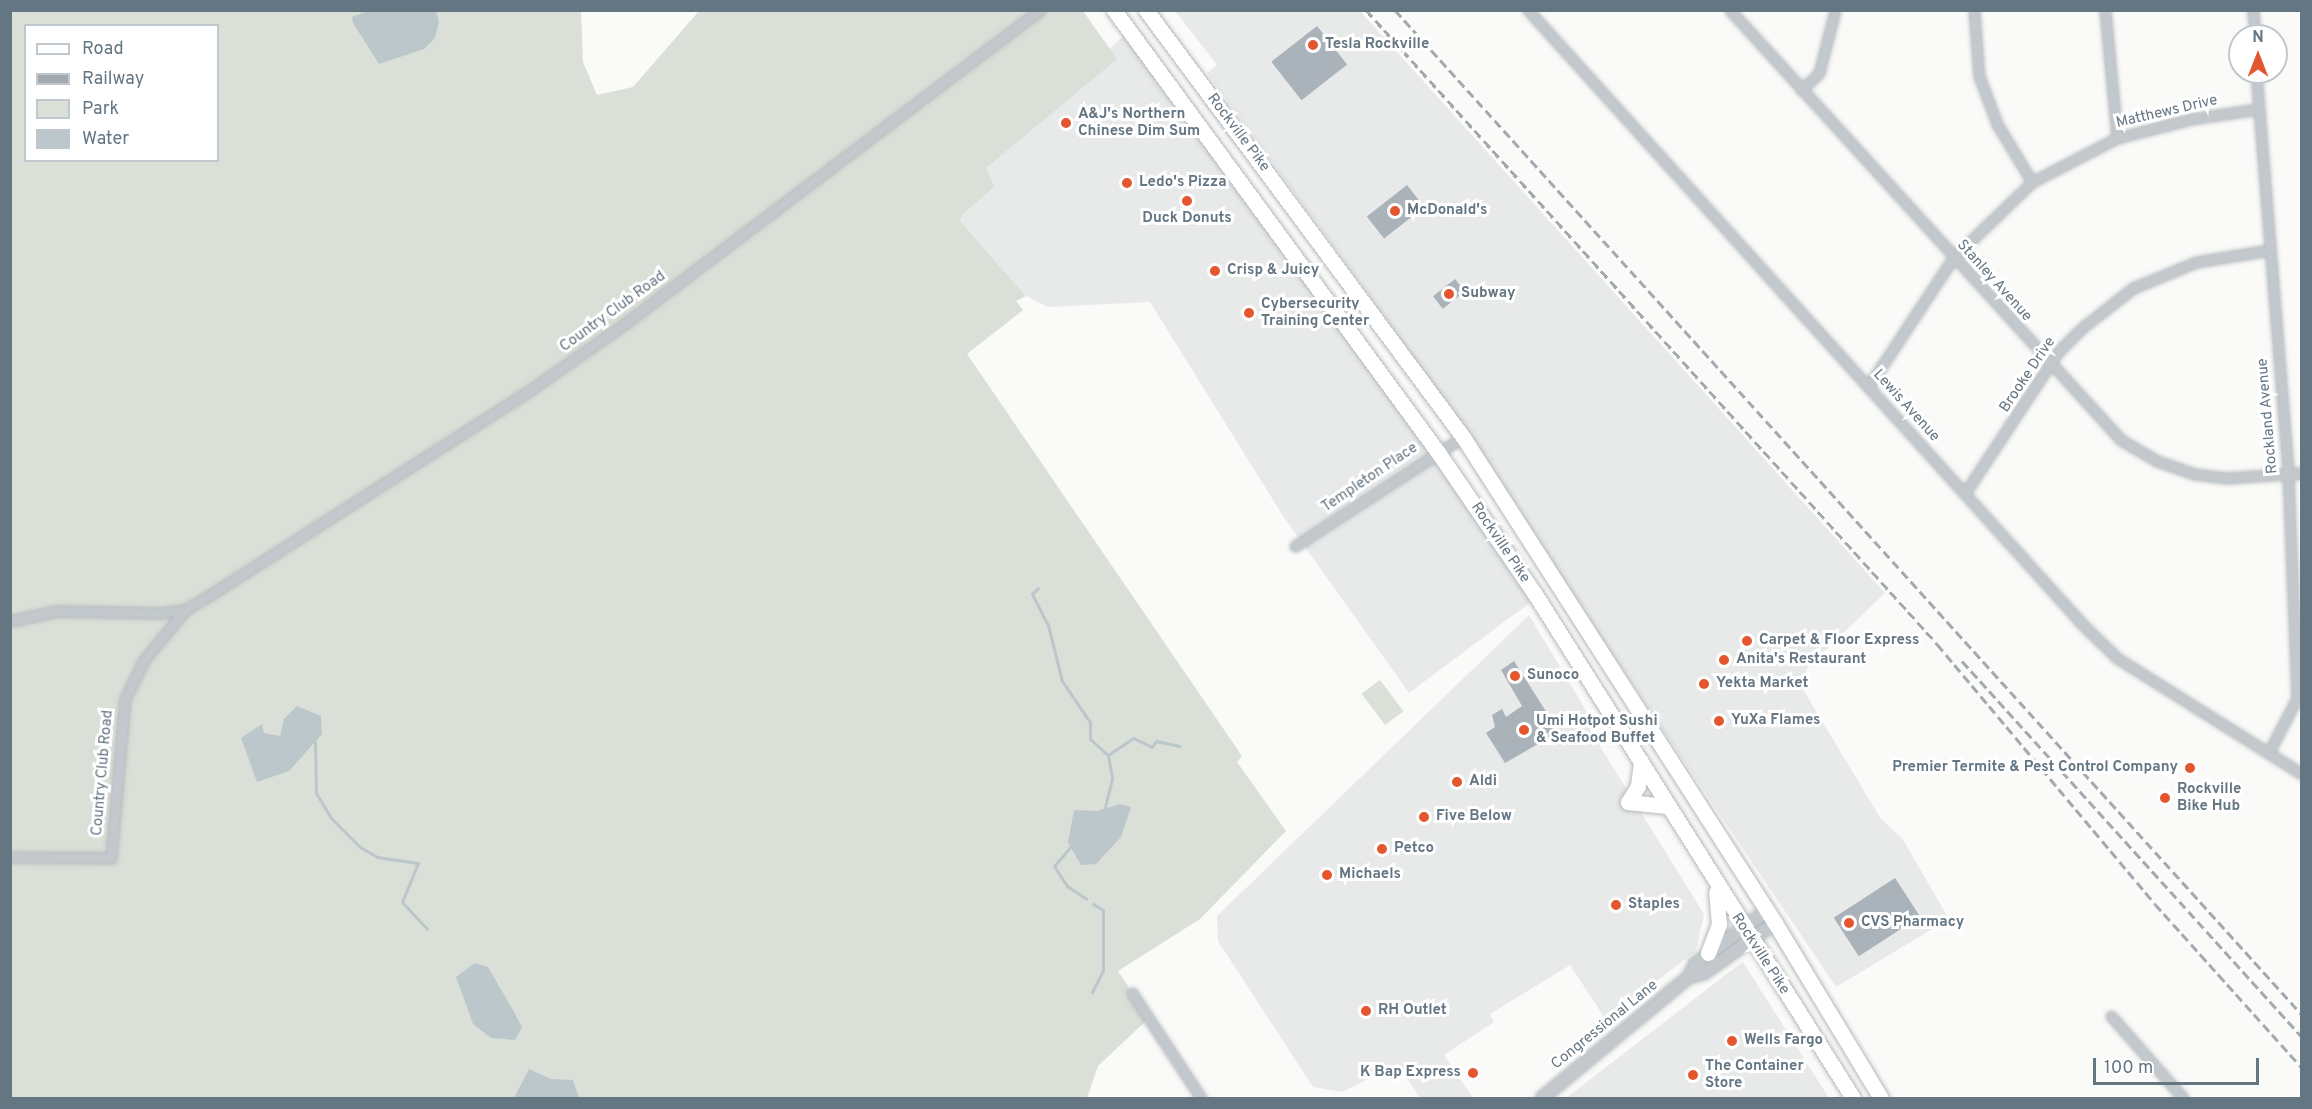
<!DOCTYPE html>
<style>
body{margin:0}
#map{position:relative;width:2312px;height:1109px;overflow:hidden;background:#fafaf8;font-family:Overpass,sans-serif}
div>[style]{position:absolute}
.built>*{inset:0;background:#e8e9e9}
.green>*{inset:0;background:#dadfd7;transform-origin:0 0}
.water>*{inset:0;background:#bbc7cb}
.stream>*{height:3px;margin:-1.5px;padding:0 1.5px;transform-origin:1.5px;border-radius:1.5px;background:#bbc7cb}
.building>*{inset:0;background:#aab3b9;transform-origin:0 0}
.roads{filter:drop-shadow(0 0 2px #b5babe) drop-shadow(0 0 2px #b5babe)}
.minor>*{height:9px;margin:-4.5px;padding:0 4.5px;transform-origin:4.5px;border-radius:4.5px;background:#c3c8cc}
.tertiary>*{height:12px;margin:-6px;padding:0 6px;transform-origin:6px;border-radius:6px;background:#c3c8cc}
.primary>*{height:15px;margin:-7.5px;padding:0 7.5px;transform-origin:7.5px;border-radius:7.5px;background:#fff}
.rail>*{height:3px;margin-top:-1.5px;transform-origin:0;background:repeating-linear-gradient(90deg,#a2aab0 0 9px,transparent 0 13.5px)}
.dots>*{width:16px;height:16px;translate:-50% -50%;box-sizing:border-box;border:3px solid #fff;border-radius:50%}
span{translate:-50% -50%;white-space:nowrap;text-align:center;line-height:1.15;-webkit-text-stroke:6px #fff;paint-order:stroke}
.poi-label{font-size:15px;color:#657683;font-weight:700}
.left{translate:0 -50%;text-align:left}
.right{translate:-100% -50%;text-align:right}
.street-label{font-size:15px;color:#657683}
.frame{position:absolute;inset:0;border:12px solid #657683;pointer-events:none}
.legend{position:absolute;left:24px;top:24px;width:195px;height:138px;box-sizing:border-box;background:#fff;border:2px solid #c1c8cd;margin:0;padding:8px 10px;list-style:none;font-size:18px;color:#657683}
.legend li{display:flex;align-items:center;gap:12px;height:30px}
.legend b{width:30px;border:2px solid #c1c8cd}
.north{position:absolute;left:2228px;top:24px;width:60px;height:60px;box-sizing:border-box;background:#fff;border:2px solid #c1c8cd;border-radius:50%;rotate:0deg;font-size:16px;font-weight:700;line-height:24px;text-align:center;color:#657683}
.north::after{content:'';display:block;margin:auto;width:21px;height:27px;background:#e4572e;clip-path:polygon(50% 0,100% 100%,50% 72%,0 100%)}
.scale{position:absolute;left:2093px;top:1058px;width:166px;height:27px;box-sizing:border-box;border:3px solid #657683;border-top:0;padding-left:8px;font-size:18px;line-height:21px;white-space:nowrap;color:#657683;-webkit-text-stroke:4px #fff;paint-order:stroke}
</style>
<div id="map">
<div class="built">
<div style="clip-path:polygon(1175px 11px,1360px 11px,1885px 593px,1809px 666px,1799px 683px,1881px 819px,1902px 838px,1949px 919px,1836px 987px,1388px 321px,1207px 73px,1217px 65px)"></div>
<div style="clip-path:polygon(1126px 34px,1337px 318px,1532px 601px,1409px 693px,1283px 516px,1150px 302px,1048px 307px,1026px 296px,944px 203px,975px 167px)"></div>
<div style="clip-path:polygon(1529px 615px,1585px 709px,1601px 748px,1704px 914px,1696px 951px,1606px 1020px,1570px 965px,1490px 1014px,1494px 1022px,1444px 1055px,1473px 1098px,1420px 1098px,1398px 1064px,1342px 1092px,1313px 1087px,1218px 941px,1217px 916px)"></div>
<div style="clip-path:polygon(1743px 962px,1829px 1098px,1566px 1098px,1741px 963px)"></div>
</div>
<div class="green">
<div style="clip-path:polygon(evenodd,10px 11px,581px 11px,583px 62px,597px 95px,633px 87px,699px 11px,1083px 11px,1117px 59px,986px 168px,994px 187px,962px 215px,960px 221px,1026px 296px,1016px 301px,1023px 310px,967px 354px,1242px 756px,1237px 762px,1286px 831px,1200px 919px,1118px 971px,1149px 1018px,1098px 1066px,1087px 1098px,11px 1098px,10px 11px,26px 26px,218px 26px,218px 160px,26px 160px,26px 26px)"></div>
<div style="left:1380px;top:680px;width:39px;height:23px;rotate:53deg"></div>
</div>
<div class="water">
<div style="clip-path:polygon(368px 11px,436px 11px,439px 22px,435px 38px,424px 49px,379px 64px,353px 23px,352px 17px)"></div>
<div style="clip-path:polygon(297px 706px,321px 716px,322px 734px,289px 771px,257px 782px,241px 738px,262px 724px,264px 733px,280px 736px,284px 719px)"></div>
<div style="clip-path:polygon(1120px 804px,1131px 807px,1121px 837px,1096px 864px,1081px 865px,1068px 842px,1074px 810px,1097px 811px)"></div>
<div style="clip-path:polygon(475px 963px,488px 967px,514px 1012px,522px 1027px,515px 1040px,491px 1038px,473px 1024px,456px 977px)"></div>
<div style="clip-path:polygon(529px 1069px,551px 1079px,573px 1080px,579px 1098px,514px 1098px)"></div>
</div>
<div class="stream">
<div style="left:1038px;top:588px;width:8px;rotate:135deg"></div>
<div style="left:1032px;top:594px;width:35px;rotate:63deg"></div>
<div style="left:1048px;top:625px;width:58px;rotate:76deg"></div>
<div style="left:1062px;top:681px;width:50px;rotate:55.7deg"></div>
<div style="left:1090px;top:722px;width:17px;rotate:90deg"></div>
<div style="left:1090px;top:739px;width:24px;rotate:42deg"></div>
<div style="left:315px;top:742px;width:51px;rotate:88.9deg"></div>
<div style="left:316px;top:793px;width:29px;rotate:59deg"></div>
<div style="left:331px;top:818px;width:41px;rotate:45deg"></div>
<div style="left:360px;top:847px;width:20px;rotate:30deg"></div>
<div style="left:377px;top:857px;width:41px;rotate:8.3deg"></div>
<div style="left:418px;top:863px;width:42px;rotate:112.3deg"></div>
<div style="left:402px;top:902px;width:37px;rotate:47deg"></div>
<div style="left:1104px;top:811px;width:34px;rotate:-76deg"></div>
<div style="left:1112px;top:778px;width:23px;rotate:-100deg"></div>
<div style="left:1108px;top:755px;width:30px;rotate:-34deg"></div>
<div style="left:1133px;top:738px;width:21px;rotate:25deg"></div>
<div style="left:1152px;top:747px;width:7px;rotate:-56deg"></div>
<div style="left:1156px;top:741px;width:24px;rotate:12deg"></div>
<div style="left:1071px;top:846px;width:26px;rotate:130deg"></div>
<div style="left:1054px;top:866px;width:24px;rotate:57deg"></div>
<div style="left:1067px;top:886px;width:23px;rotate:34deg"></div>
<div style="left:1092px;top:992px;width:25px;rotate:-63deg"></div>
<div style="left:1103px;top:970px;width:60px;rotate:-90deg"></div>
<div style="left:1103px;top:910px;width:12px;rotate:-149deg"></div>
</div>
<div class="building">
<div style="left:1317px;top:26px;width:49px;height:58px;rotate:52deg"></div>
<div style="left:1407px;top:185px;width:28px;height:51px;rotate:52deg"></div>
<div style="left:1455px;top:279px;width:16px;height:28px;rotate:52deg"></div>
<div style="clip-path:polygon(1514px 661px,1559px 732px,1505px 763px,1486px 733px,1495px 727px,1492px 715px,1502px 709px,1506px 717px,1522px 706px,1501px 670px)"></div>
<div style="left:1895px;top:878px;width:46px;height:73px;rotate:57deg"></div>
</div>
<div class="roads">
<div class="minor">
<div style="left:1528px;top:10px;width:831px;rotate:47.93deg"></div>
<div style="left:2085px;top:627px;width:45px;rotate:44.1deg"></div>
<div style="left:2117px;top:658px;width:218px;rotate:32.1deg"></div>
<div style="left:1730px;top:10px;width:581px;rotate:47.72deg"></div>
<div style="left:2121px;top:440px;width:42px;rotate:30.3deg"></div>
<div style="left:2157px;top:461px;width:39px;rotate:19deg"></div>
<div style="left:2194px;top:474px;width:31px;rotate:7deg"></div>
<div style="left:2225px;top:478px;width:77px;rotate:-3.7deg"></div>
<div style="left:1974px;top:10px;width:66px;rotate:85.7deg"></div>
<div style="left:1979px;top:76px;width:51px;rotate:69.4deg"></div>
<div style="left:1997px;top:124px;width:68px;rotate:58.9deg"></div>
<div style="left:2105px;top:10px;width:129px;rotate:84.6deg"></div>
<div style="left:2253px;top:10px;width:26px;rotate:86deg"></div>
<div style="left:2256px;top:72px;width:403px;rotate:85.4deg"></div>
<div style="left:2288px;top:474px;width:224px;rotate:87.7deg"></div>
<div style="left:2297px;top:698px;width:61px;rotate:117.4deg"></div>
<div style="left:1801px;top:90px;width:25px;rotate:-43deg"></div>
<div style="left:1819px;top:73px;width:65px;rotate:-75.7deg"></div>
<div style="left:1868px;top:387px;width:154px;rotate:-56.6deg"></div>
<div style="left:1953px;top:258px;width:110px;rotate:-43.9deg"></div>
<div style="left:2032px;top:182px;width:96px;rotate:-27.4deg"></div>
<div style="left:2117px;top:138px;width:76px;rotate:-14.4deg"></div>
<div style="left:2191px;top:119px;width:68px;rotate:-8.5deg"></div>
<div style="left:1965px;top:493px;width:169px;rotate:-56.6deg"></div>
<div style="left:2058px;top:352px;width:34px;rotate:-45deg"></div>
<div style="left:2082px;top:328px;width:65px;rotate:-38.1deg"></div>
<div style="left:2133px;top:288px;width:68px;rotate:-22.4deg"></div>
<div style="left:2196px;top:262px;width:75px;rotate:-9.2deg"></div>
<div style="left:1295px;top:546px;width:200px;rotate:-33deg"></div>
<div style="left:10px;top:621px;width:48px;rotate:-12deg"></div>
<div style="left:57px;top:611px;width:104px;rotate:1.1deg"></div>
<div style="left:161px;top:613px;width:24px;rotate:-7deg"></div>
<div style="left:185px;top:610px;width:33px;rotate:-31deg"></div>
<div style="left:213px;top:593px;width:375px;rotate:-32.6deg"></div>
<div style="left:529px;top:391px;width:120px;rotate:-35.1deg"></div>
<div style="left:627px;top:322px;width:518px;rotate:-37.07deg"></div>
<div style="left:10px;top:857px;width:101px;rotate:0.6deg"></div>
<div style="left:111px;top:858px;width:160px;rotate:-85deg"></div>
<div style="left:125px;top:699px;width:43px;rotate:-64deg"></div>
<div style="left:144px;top:660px;width:65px;rotate:-50.6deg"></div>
<div style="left:1132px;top:993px;width:126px;rotate:56.7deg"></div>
<div style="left:2111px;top:1016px;width:109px;rotate:48.7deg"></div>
</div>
<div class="tertiary">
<div style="left:1689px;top:977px;width:16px;rotate:-15deg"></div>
<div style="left:1704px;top:973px;width:87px;rotate:-35.2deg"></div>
<div style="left:1542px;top:1098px;width:190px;rotate:-39.5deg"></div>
<div style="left:1689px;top:977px;width:14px;rotate:-65deg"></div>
<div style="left:1695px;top:964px;width:89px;rotate:-36.7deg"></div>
</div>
<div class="primary">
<div style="left:1114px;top:10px;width:547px;rotate:53.78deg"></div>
<div style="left:1437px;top:451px;width:173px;rotate:55.6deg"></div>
<div style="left:1535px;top:594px;width:596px;rotate:57.75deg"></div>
<div style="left:1146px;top:10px;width:532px;rotate:53.41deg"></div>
<div style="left:1463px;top:437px;width:578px;rotate:57.3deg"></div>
<div style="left:1775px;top:923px;width:205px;rotate:58.8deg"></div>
<div style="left:1628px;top:802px;width:19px;rotate:-58deg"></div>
<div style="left:1638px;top:786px;width:25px;rotate:-83deg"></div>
<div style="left:1628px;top:802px;width:39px;rotate:6deg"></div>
<div style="left:1708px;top:953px;width:31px;rotate:-69deg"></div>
<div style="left:1719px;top:924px;width:32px;rotate:-95deg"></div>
</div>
</div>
<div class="rail">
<div style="left:1366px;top:10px;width:853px;rotate:47.99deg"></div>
<div style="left:1937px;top:644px;width:339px;rotate:50deg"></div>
<div style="left:2155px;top:904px;width:220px;rotate:48.1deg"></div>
<div style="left:1395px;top:10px;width:1354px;rotate:47.93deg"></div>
<div style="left:1962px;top:661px;width:507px;rotate:47.88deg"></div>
</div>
<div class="dots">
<div style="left:1313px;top:45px;background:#e4572e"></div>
<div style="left:1066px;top:123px;background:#e4572e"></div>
<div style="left:1127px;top:183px;background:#e4572e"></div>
<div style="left:1187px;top:201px;background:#e4572e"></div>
<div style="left:1395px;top:211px;background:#e4572e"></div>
<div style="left:1215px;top:271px;background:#e4572e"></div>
<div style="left:1449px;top:294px;background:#e4572e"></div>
<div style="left:1249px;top:313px;background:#e4572e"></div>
<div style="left:1747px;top:641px;background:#e4572e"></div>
<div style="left:1724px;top:660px;background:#e4572e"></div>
<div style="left:1515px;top:676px;background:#e4572e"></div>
<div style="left:1704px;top:684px;background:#e4572e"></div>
<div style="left:1719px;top:721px;background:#e4572e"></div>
<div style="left:1524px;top:730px;background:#e4572e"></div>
<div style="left:2190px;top:768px;background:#e4572e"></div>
<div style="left:1457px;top:782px;background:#e4572e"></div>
<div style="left:2165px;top:798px;background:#e4572e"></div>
<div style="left:1424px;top:817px;background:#e4572e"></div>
<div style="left:1382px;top:849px;background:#e4572e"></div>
<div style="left:1327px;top:875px;background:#e4572e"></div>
<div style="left:1616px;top:905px;background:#e4572e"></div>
<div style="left:1849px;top:923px;background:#e4572e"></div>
<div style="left:1366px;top:1011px;background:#e4572e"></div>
<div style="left:1732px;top:1041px;background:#e4572e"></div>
<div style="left:1473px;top:1073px;background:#e4572e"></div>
<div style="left:1693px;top:1075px;background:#e4572e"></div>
</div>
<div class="poi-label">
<span class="left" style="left:1325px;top:45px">Tesla Rockville</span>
<span class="left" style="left:1078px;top:123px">A&amp;J's Northern<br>Chinese Dim Sum</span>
<span class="left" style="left:1139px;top:183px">Ledo's Pizza</span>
<span class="left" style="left:1407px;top:211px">McDonald's</span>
<span style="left:1187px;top:219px">Duck Donuts</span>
<span class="left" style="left:1227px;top:271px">Crisp &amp; Juicy</span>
<span class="left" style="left:1461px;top:294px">Subway</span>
<span class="left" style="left:1261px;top:313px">Cybersecurity<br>Training Center</span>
<span class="left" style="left:1759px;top:641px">Carpet &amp; Floor Express</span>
<span class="left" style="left:1736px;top:660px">Anita's Restaurant</span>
<span class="left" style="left:1527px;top:676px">Sunoco</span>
<span class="left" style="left:1716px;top:684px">Yekta Market</span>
<span class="left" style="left:1536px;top:730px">Umi Hotpot Sushi<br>&amp; Seafood Buffet</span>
<span class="left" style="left:1731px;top:721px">YuXa Flames</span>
<span class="right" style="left:2178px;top:768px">Premier Termite &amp; Pest Control Company</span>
<span class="left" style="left:1469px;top:782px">Aldi</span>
<span class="left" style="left:2177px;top:798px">Rockville<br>Bike Hub</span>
<span class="left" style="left:1436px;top:817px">Five Below</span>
<span class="left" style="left:1394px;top:849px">Petco</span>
<span class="left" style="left:1339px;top:875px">Michaels</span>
<span class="left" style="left:1628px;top:905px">Staples</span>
<span class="left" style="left:1861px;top:923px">CVS Pharmacy</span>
<span class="left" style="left:1378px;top:1011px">RH Outlet</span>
<span class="left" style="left:1744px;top:1041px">Wells Fargo</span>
<span class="left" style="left:1705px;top:1075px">The Container<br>Store</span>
<span class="right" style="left:1461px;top:1073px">K Bap Express</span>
</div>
<div class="street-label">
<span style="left:2167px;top:112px;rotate:-13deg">Matthews Drive</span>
<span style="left:1238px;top:133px;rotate:53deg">Rockville Pike</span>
<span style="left:1994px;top:281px;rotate:48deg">Stanley Avenue</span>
<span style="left:613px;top:312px;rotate:-36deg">Country Club Road</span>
<span style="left:2028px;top:375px;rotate:-56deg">Brooke Drive</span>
<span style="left:1906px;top:406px;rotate:48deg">Lewis Avenue</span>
<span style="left:2268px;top:416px;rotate:-95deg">Rockland Avenue</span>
<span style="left:1370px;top:478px;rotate:-34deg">Templeton Place</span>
<span style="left:1500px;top:543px;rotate:56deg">Rockville Pike</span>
<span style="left:103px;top:773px;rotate:-85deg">Country Club Road</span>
<span style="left:1760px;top:954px;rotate:57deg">Rockville Pike</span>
<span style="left:1605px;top:1025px;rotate:-39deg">Congressional Lane</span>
</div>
<div class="frame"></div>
<ul class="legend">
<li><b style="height:8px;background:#fff"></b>Road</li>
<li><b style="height:8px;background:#a2aab0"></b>Railway</li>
<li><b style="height:16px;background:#dadfd7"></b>Park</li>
<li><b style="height:16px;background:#bbc7cb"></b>Water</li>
</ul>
<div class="north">N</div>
<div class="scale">100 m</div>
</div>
